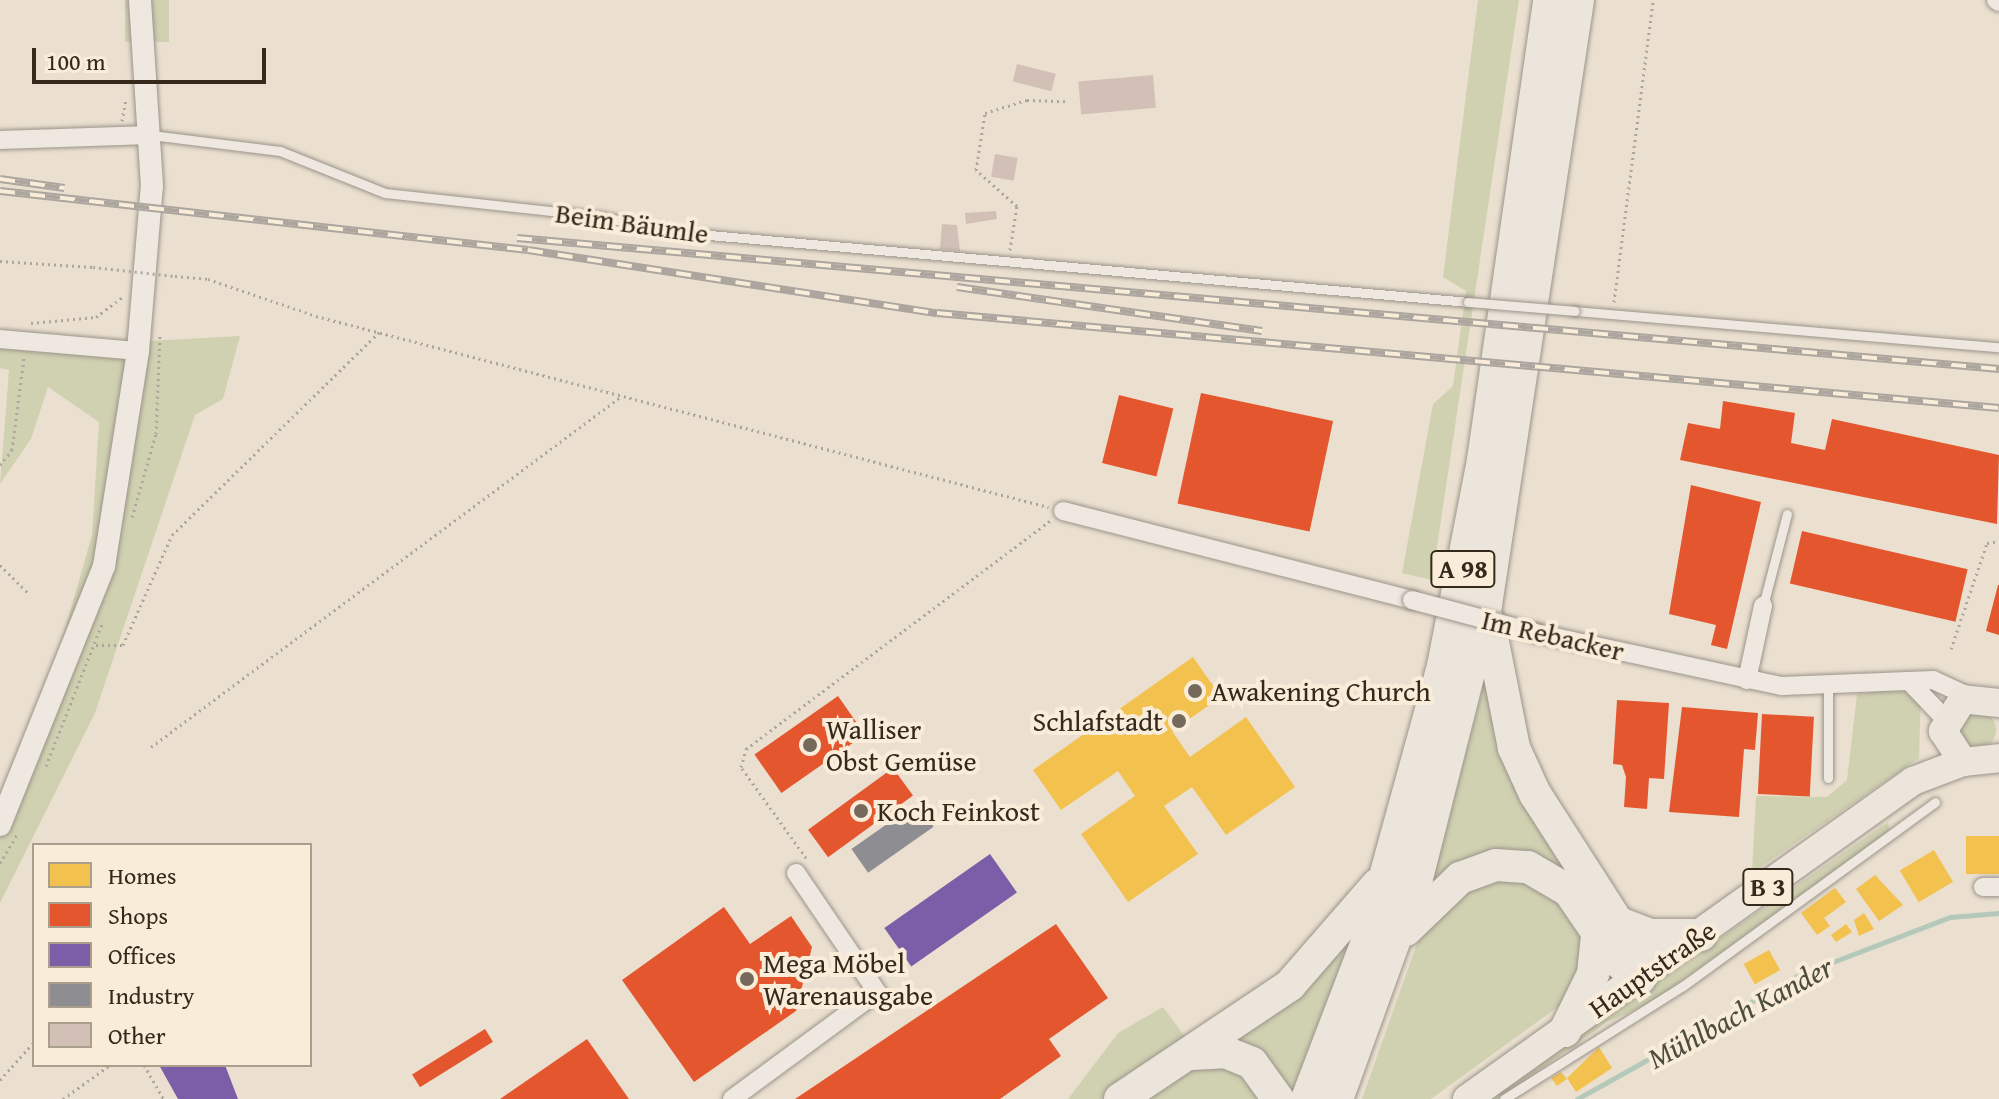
<!DOCTYPE html>
<meta charset="utf-8">
<style>
body{margin:0}
#map{position:relative;width:1999px;height:1099px;overflow:hidden;background:#ebe0d0;font-family:"Gentium Book Plus",serif}
div>[style]{position:absolute}
.green>*{inset:0;background:#d0d1b1;transform-origin:0 0}
.round{border-radius:50%}
.homes>*{inset:0;background:#f2c14e;transform-origin:0 0}
.shops>*{inset:0;background:#e4572e;transform-origin:0 0}
.offices>*{inset:0;background:#7b5ea7;transform-origin:0 0}
.industry>*{inset:0;background:#8d8d92;transform-origin:0 0}
.stream>*{height:5px;margin:-2.5px;padding:0 2.5px;transform-origin:2.5px;border-radius:2.5px;background:#b4c9b9}
.building>*{inset:0;background:#d2c0b6;transform-origin:0 0}
.path>*{height:3px;margin-top:-1.5px;transform-origin:0;background:repeating-linear-gradient(90deg,#aca69f 0 2px,transparent 0 6px)}
.roads{filter:drop-shadow(0 0 2px #9b948a) drop-shadow(0 0 2px #9b948a)}
.service>*{height:9px;margin:-4.5px;padding:0 4.5px;transform-origin:4.5px;border-radius:4.5px;background:#eee8e0}
.minor>*{height:18px;margin:-9px;padding:0 9px;transform-origin:9px;border-radius:9px;background:#eee8e0}
.tertiary>*{height:22px;margin:-11px;padding:0 11px;transform-origin:11px;border-radius:11px;background:#eee8e0}
.primary>*{height:28px;margin:-14px;padding:0 14px;transform-origin:14px;border-radius:14px;background:#ebe5dc}
.motorway>*{height:32px;margin:-16px;padding:0 16px;transform-origin:16px;border-radius:16px;background:#ebe5dc}
.rail>*{height:8px;margin-top:-4px;transform-origin:0;background:repeating-linear-gradient(90deg,#f9ecd9 0 15px,#aca69f 0 30px);box-sizing:border-box;border-block:2px solid #aca69f}
.path-bridge>*{height:3px;margin-top:-1.5px;transform-origin:0;background:repeating-linear-gradient(90deg,#aca69f 0 2px,transparent 0 6px)}
.bridges{filter:drop-shadow(0 0 2px #9b948a) drop-shadow(0 0 2px #9b948a)}
.service-bridge>*{height:9px;margin:-4.5px;padding:0 4.5px;transform-origin:4.5px;border-radius:4.5px;background:#eee8e0}
.minor-bridge>*{height:18px;margin:-9px;padding:0 9px;transform-origin:9px;border-radius:9px;background:#eee8e0}
.dots>*{width:22px;height:22px;translate:-50% -50%;box-sizing:border-box;border:4px solid #f9ecd9;border-radius:50%}
span{translate:-50% -50%;white-space:nowrap;text-align:center;line-height:1.15;-webkit-text-stroke:8px #f9ecd9;paint-order:stroke}
.shield-label span{padding:2px 6px;background:#f9ecd9;border:2px solid;border-radius:6px;-webkit-text-stroke-width:0}
.shield-label{font-size:26px;color:#34291b;font-weight:700}
.street-label{font-size:28px;color:#34291b}
.poi-label{font-size:28px;color:#34291b}
.left{translate:0 -50%;text-align:left}
.right{translate:-100% -50%;text-align:right}
.water-label{font-size:30px;color:#4e4e40;font-style:italic}
.legend{position:absolute;left:32px;top:843px;width:280px;height:224px;box-sizing:border-box;background:#f9ecd9;border:2px solid #aa9e8d;margin:0;padding:10px 14px;list-style:none;font-size:24px;color:#34291b}
.legend li{display:flex;align-items:center;gap:16px;height:40px}
.legend b{width:40px;border:2px solid #aa9e8d}
.scale{position:absolute;left:32px;top:48px;width:234px;height:36px;box-sizing:border-box;border:4px solid #34291b;border-top:0;padding-left:10px;font-size:24px;line-height:28px;white-space:nowrap;color:#34291b;-webkit-text-stroke:6px #f9ecd9;paint-order:stroke}
</style>
<div id="map">
<div class="green">
<div style="left:125px;top:0;width:44px;height:42px"></div>
<div style="clip-path:polygon(1478px 0,1519px 0,1432px 580px,1402px 573px,1433px 404px,1453px 386px,1466px 291px,1443px 277px)"></div>
<div style="clip-path:polygon(240px 336px,223px 399px,195px 415px,95px 713px,0 903px,0 793px,42px 710px,92px 535px,99px 422px,48px 387px,31px 439px,0 484px,9px 370px,0 368px,0 340px,38px 347px)"></div>
<div style="clip-path:polygon(1487px 673px,1626px 947px,1551px 864px,1432px 882px)"></div>
<div style="clip-path:polygon(1899px 689px,1921px 697px,1919px 758px,1752px 873px,1756px 796px,1827px 797px,1847px 780px,1857px 694px)"></div>
<div class="round" style="left:1960px;top:712px;width:36px;height:36px"></div>
<div style="clip-path:polygon(1888px 822px,1890px 833px,1649px 1004px,1607px 1022px,1499px 1099px,1488px 1099px)"></div>
<div style="clip-path:polygon(1508px 873px,1559px 893px,1587px 947px,1566px 1001px,1431px 1099px,1362px 1099px,1420px 935px,1443px 900px)"></div>
<div style="clip-path:polygon(1352px 938px,1290px 1099px,1224px 1047px)"></div>
<div style="clip-path:polygon(1163px 1007px,1189px 1042px,1101px 1099px,1068px 1099px,1118px 1033px)"></div>
<div style="clip-path:polygon(1194px 1061px,1235px 1062px,1269px 1099px,1131px 1099px)"></div>
</div>
<div class="homes">
<div style="clip-path:polygon(1193px 657px,1221px 697px,1172px 731px,1190px 757px,1246px 717px,1295px 787px,1226px 835px,1192px 787px,1164px 806px,1198px 854px,1128px 902px,1081px 834px,1135px 796px,1118px 771px,1061px 810px,1033px 770px)"></div>
<div style="left:1999px;top:836px;width:38px;height:33px;rotate:90deg"></div>
<div style="left:1934px;top:850px;width:37px;height:40px;rotate:59deg"></div>
<div style="clip-path:polygon(1875px 875px,1903px 905px,1879px 921px,1856px 889px)"></div>
<div style="clip-path:polygon(1835px 888px,1846px 902px,1824px 918px,1830px 926px,1817px 935px,1801px 913px)"></div>
<div style="clip-path:polygon(1864px 913px,1874px 929px,1859px 936px,1854px 920px)"></div>
<div style="clip-path:polygon(1846px 924px,1852px 932px,1836px 942px,1831px 935px)"></div>
<div style="left:1769px;top:950px;width:23px;height:29px;rotate:61deg"></div>
<div style="clip-path:polygon(1599px 1047px,1612px 1068px,1576px 1092px,1567px 1078px)"></div>
<div style="clip-path:polygon(1561px 1072px,1567px 1079px,1557px 1086px,1551px 1078px)"></div>
</div>
<div class="shops">
<div style="left:1201px;top:393px;width:135px;height:113px;rotate:12deg"></div>
<div style="left:1119px;top:395px;width:56px;height:70px;rotate:14deg"></div>
<div style="clip-path:polygon(1723px 401px,1795px 413px,1791px 443px,1825px 450px,1832px 419px,1999px 455px,1997px 524px,1680px 460px,1688px 423px,1720px 429px)"></div>
<div style="clip-path:polygon(1691px 485px,1761px 502px,1727px 649px,1711px 645px,1716px 625px,1669px 614px)"></div>
<div style="left:1802px;top:531px;width:170px;height:54px;rotate:13deg"></div>
<div style="clip-path:polygon(1998px 585px,1999px 585px,1999px 635px,1986px 631px)"></div>
<div style="left:838px;top:696px;width:47px;height:102px;rotate:55deg"></div>
<div style="clip-path:polygon(1617px 700px,1669px 703px,1664px 779px,1649px 778px,1647px 809px,1624px 807px,1626px 777px,1622px 765px,1613px 764px)"></div>
<div style="clip-path:polygon(1682px 707px,1758px 713px,1755px 750px,1744px 749px,1739px 817px,1669px 812px)"></div>
<div style="left:1762px;top:714px;width:52px;height:80px;rotate:3deg"></div>
<div style="left:893px;top:768px;width:34px;height:105px;rotate:54deg"></div>
<div style="clip-path:polygon(724px 907px,750px 944px,791px 916px,812px 947px,796px 1011px,694px 1082px,622px 980px)"></div>
<div style="clip-path:polygon(1056px 924px,1108px 998px,1049px 1039px,1061px 1056px,1000px 1099px,795px 1099px)"></div>
<div style="left:485px;top:1029px;width:15px;height:86px;rotate:58deg"></div>
<div style="clip-path:polygon(587px 1039px,629px 1099px,500px 1099px)"></div>
</div>
<div class="offices">
<div style="left:990px;top:854px;width:47px;height:129px;rotate:55deg"></div>
<div style="clip-path:polygon(159px 1065px,225px 1065px,238px 1099px,178px 1099px)"></div>
</div>
<div class="industry">
<div style="left:917px;top:803px;width:29px;height:80px;rotate:55deg"></div>
</div>
<div class="stream">
<div style="left:1577px;top:1099px;width:254px;rotate:-29.2deg"></div>
<div style="left:1799px;top:975px;width:162px;rotate:-21deg"></div>
<div style="left:1950px;top:917px;width:49px;rotate:-4.7deg"></div>
</div>
<div class="building">
<div style="left:1017px;top:64px;width:40px;height:18px;rotate:14deg"></div>
<div style="left:1153px;top:75px;width:33px;height:75px;rotate:85deg"></div>
<div style="left:995px;top:154px;width:23px;height:23px;rotate:10deg"></div>
<div style="clip-path:polygon(996px 211px,997px 219px,966px 224px,965px 213px)"></div>
<div style="clip-path:polygon(942px 224px,957px 225px,960px 251px,940px 249px)"></div>
</div>
<div class="path">
<div style="left:122px;top:121px;width:22px;rotate:-80deg"></div>
<div style="left:1010px;top:250px;width:45px;rotate:-81deg"></div>
<div style="left:1017px;top:206px;width:55px;rotate:-138.7deg"></div>
<div style="left:976px;top:170px;width:58px;rotate:-81deg"></div>
<div style="left:985px;top:113px;width:44px;rotate:-17.2deg"></div>
<div style="left:1027px;top:100px;width:38px;rotate:2deg"></div>
<div style="left:0;top:261px;width:93px;rotate:3.7deg"></div>
<div style="left:175px;top:276px;width:33px;rotate:5deg"></div>
<div style="left:208px;top:279px;width:114px;rotate:18.9deg"></div>
<div style="left:316px;top:316px;width:757px;rotate:14.62deg"></div>
<div style="left:1614px;top:302px;width:305px;rotate:-82.6deg"></div>
<div style="left:31px;top:323px;width:65px;rotate:-5.3deg"></div>
<div style="left:96px;top:317px;width:34px;rotate:-37deg"></div>
<div style="left:0;top:465px;width:19px;rotate:-51deg"></div>
<div style="left:12px;top:450px;width:93px;rotate:-82.6deg"></div>
<div style="left:132px;top:517px;width:86px;rotate:-73.9deg"></div>
<div style="left:156px;top:434px;width:98px;rotate:-87.7deg"></div>
<div style="left:0;top:565px;width:40px;rotate:45deg"></div>
<div style="left:96px;top:645px;width:27px"></div>
<div style="left:123px;top:645px;width:120px;rotate:-66deg"></div>
<div style="left:172px;top:535px;width:290px;rotate:-44.4deg"></div>
<div style="left:1951px;top:649px;width:112px;rotate:-71.2deg"></div>
<div style="left:1987px;top:543px;width:12px;rotate:-9deg"></div>
<div style="left:151px;top:747px;width:584px;rotate:-36.71deg"></div>
<div style="left:46px;top:766px;width:153px;rotate:-68.5deg"></div>
<div style="left:806px;top:858px;width:112px;rotate:-125.5deg"></div>
<div style="left:741px;top:767px;width:19px;rotate:-74deg"></div>
<div style="left:746px;top:749px;width:381px;rotate:-36.9deg"></div>
<div style="left:0;top:863px;width:33px;rotate:-59deg"></div>
<div style="left:144px;top:1065px;width:39px;rotate:60deg"></div>
<div style="left:0;top:1080px;width:51px;rotate:-48.2deg"></div>
<div style="left:63px;top:1099px;width:58px;rotate:-35.9deg"></div>
</div>
<div class="roads">
<div class="service">
<div style="left:151px;top:135px;width:130px;rotate:7.1deg"></div>
<div style="left:280px;top:151px;width:113px;rotate:21.8deg"></div>
<div style="left:385px;top:193px;width:214px;rotate:6.2deg"></div>
<div style="left:598px;top:216px;width:79px;rotate:11.7deg"></div>
<div style="left:675px;top:232px;width:796px;rotate:5.04deg"></div>
<div style="left:1575px;top:311px;width:426px;rotate:4.9deg"></div>
<div style="left:1763px;top:606px;width:95px;rotate:-75.4deg"></div>
<div style="left:1828px;top:778px;width:96px;rotate:-90deg"></div>
<div style="left:1504px;top:1099px;width:212px;rotate:-32.3deg"></div>
<div style="left:1683px;top:986px;width:312px;rotate:-36.1deg"></div>
</div>
<div class="minor">
<div style="left:1996px;top:0;width:4px;rotate:34deg"></div>
<div style="left:0;top:140px;width:150px;rotate:-1.9deg"></div>
<div style="left:0;top:339px;width:139px;rotate:5deg"></div>
<div style="left:1063px;top:511px;width:360px;rotate:14.3deg"></div>
<div style="left:1536px;top:633px;width:252px;rotate:12.2deg"></div>
<div style="left:1782px;top:686px;width:151px;rotate:-2.3deg"></div>
<div style="left:1933px;top:680px;width:41px;rotate:24.7deg"></div>
<div style="left:1747px;top:680px;width:76px;rotate:-77.8deg"></div>
<div style="left:1909px;top:681px;width:52px;rotate:46.5deg"></div>
<div style="left:1983px;top:887px;width:16px"></div>
<div style="left:732px;top:1099px;width:180px;rotate:-36.4deg"></div>
<div style="left:877px;top:992px;width:144px;rotate:-124.2deg"></div>
</div>
<div class="tertiary">
<div style="left:0;top:825px;width:279px;rotate:-68.1deg"></div>
<div style="left:104px;top:566px;width:218px;rotate:-81deg"></div>
<div style="left:138px;top:351px;width:166px;rotate:-85.2deg"></div>
<div style="left:152px;top:186px;width:186px;rotate:-93.7deg"></div>
</div>
<div class="primary">
<div style="left:1999px;top:703px;width:36px;rotate:-174deg"></div>
<div style="left:1963px;top:699px;width:38px;rotate:122deg"></div>
<div style="left:1943px;top:731px;width:37px;rotate:57deg"></div>
<div style="left:1963px;top:762px;width:36px;rotate:-6deg"></div>
<div style="left:1467px;top:1099px;width:548px;rotate:-35.49deg"></div>
<div style="left:1913px;top:781px;width:53px;rotate:-20.8deg"></div>
</div>
<div class="motorway">
<div style="left:1619px;top:923px;width:34px;rotate:21deg"></div>
<div style="left:1651px;top:935px;width:50px"></div>
<div style="left:1406px;top:930px;width:75px;rotate:-43.9deg"></div>
<div style="left:1460px;top:878px;width:38px;rotate:-20deg"></div>
<div style="left:1496px;top:865px;width:32px;rotate:4deg"></div>
<div style="left:1528px;top:867px;width:48px;rotate:30.3deg"></div>
<div style="left:1569px;top:891px;width:83px;rotate:55.7deg"></div>
<div style="left:1616px;top:960px;width:30px;rotate:37deg"></div>
<div style="left:1640px;top:978px;width:31px;rotate:-101deg"></div>
<div style="left:1634px;top:948px;width:183px;rotate:-122.7deg"></div>
<div style="left:1535px;top:794px;width:51px;rotate:-114.5deg"></div>
<div style="left:1514px;top:748px;width:128px;rotate:-101.2deg"></div>
<div style="left:1565px;top:1031px;width:64px;rotate:-63.8deg"></div>
<div style="left:1593px;top:974px;width:38px;rotate:-84deg"></div>
<div style="left:1191px;top:1054px;width:34px;rotate:-3deg"></div>
<div style="left:1225px;top:1052px;width:29px;rotate:22deg"></div>
<div style="left:1252px;top:1063px;width:44px;rotate:54.2deg"></div>
<div style="left:1120px;top:1099px;width:205px;rotate:-33.8deg"></div>
<div style="left:1290px;top:985px;width:133px;rotate:-49deg"></div>
<div style="left:1307px;top:1099px;width:168px;rotate:-69.1deg"></div>
<div style="left:1367px;top:942px;width:286px;rotate:-74.6deg"></div>
<div style="left:1443px;top:666px;width:210px;rotate:-79deg"></div>
<div style="left:1483px;top:460px;width:465px;rotate:-81.8deg"></div>
<div style="left:1337px;top:1099px;width:235px;rotate:-70.1deg"></div>
<div style="left:1417px;top:878px;width:282px;rotate:-75.8deg"></div>
<div style="left:1486px;top:605px;width:612px;rotate:-81.35deg"></div>
</div>
</div>
<div class="rail">
<div style="left:0;top:179px;width:65px;rotate:8deg"></div>
<div style="left:0;top:191px;width:531px;rotate:6.38deg"></div>
<div style="left:528px;top:250px;width:414px;rotate:8.8deg"></div>
<div style="left:937px;top:313px;width:1066px;rotate:5.11deg"></div>
<div style="left:517px;top:238px;width:1488px;rotate:5.05deg"></div>
<div style="left:957px;top:287px;width:308px;rotate:8.2deg"></div>
</div>
<div class="path-bridge">
<div style="left:93px;top:267px;width:82px;rotate:6.3deg"></div>
</div>
<div class="bridges">
<div class="service-bridge">
<div style="left:1468px;top:302px;width:107px;rotate:4.8deg"></div>
</div>
<div class="minor-bridge">
<div style="left:1412px;top:600px;width:128px;rotate:14.9deg"></div>
</div>
</div>
<div class="dots">
<div style="left:1195px;top:691px;background:#74695a"></div>
<div style="left:1179px;top:721px;background:#74695a"></div>
<div style="left:810px;top:745px;background:#74695a"></div>
<div style="left:861px;top:811px;background:#74695a"></div>
<div style="left:747px;top:979px;background:#74695a"></div>
</div>
<div class="shield-label">
<span style="left:1463px;top:569px">A 98</span>
<span style="left:1768px;top:887px">B 3</span>
</div>
<div class="street-label">
<span style="left:632px;top:223px;rotate:8deg">Beim Bäumle</span>
<span style="left:1553px;top:635px;rotate:13deg">Im Rebacker</span>
<span style="left:1652px;top:969px;rotate:-35deg">Hauptstraße</span>
</div>
<div class="poi-label">
<span class="left" style="left:1211px;top:691px">Awakening Church</span>
<span class="right" style="left:1163px;top:721px">Schlafstadt</span>
<span class="left" style="left:826px;top:745px">Walliser<br>Obst Gemüse</span>
<span class="left" style="left:877px;top:811px">Koch Feinkost</span>
<span class="left" style="left:763px;top:979px">Mega Möbel<br>Warenausgabe</span>
</div>
<div class="water-label">
<span style="left:1740px;top:1012px;rotate:-28deg">Mühlbach Kander</span>
</div>
<ul class="legend">
<li><b style="height:22px;background:#f2c14e"></b>Homes</li>
<li><b style="height:22px;background:#e4572e"></b>Shops</li>
<li><b style="height:22px;background:#7b5ea7"></b>Offices</li>
<li><b style="height:22px;background:#8d8d92"></b>Industry</li>
<li><b style="height:22px;background:#d2c0b6"></b>Other</li>
</ul>
<div class="scale">100 m</div>
</div>
